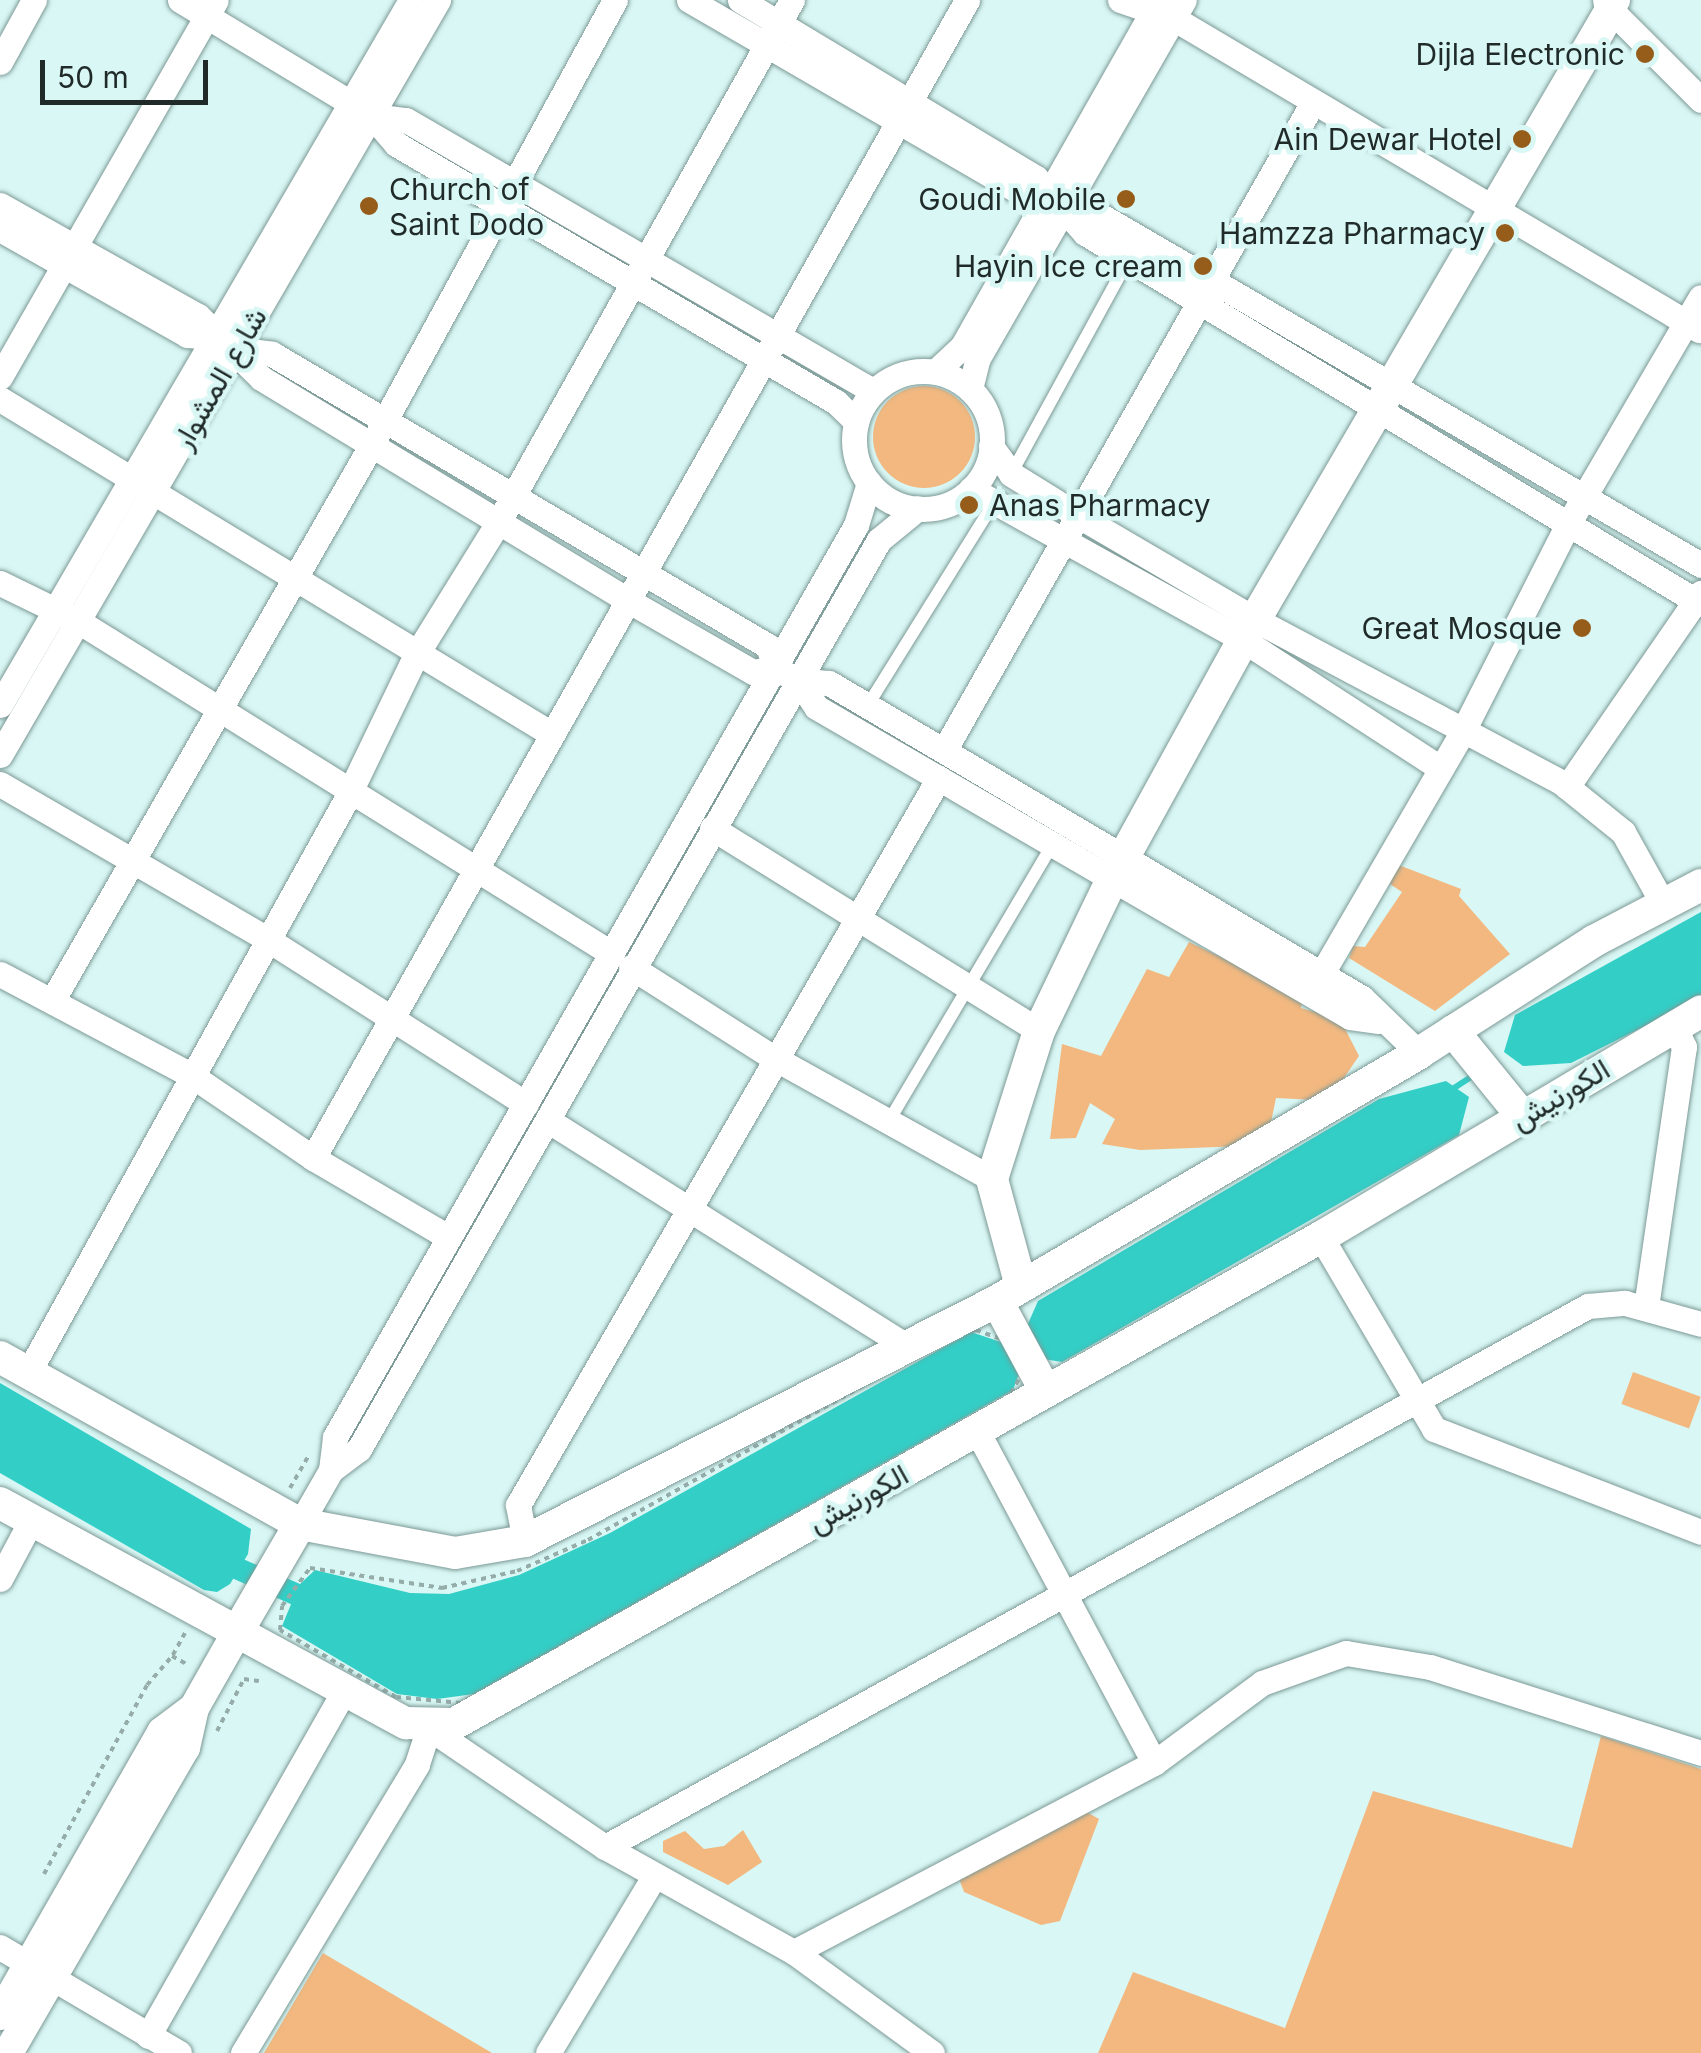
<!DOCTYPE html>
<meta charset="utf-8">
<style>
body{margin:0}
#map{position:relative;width:1701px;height:2053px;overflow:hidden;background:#d9f7f4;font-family:Inter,Vazirmatn,sans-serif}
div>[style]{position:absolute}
.green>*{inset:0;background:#f2b880;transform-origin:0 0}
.round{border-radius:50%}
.water>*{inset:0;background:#33cec6}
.stream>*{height:6px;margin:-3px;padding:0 3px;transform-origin:3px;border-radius:3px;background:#33cec6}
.canal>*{height:22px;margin:-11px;padding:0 11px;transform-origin:11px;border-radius:11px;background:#33cec6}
.path>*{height:4px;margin-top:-2px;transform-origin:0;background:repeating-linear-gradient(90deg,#95aca9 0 5px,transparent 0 10px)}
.roads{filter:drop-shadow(0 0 2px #7c9996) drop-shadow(0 0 2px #7c9996)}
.service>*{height:12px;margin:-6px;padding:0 6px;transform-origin:6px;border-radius:6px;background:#fff}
.minor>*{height:25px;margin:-12.5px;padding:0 12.5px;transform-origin:12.5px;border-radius:12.5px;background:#fff}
.minor>.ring{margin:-12.5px;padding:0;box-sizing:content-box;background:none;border:25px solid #fff;border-radius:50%}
.tertiary>*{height:30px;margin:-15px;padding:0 15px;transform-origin:15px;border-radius:15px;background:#fff}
.secondary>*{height:32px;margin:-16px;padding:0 16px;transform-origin:16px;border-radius:16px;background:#fff}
.dots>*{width:28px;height:28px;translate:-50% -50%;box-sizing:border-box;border:5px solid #d9f7f4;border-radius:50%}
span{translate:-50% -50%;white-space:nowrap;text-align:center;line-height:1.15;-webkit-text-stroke:9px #d9f7f4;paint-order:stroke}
.poi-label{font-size:30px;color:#1f2a29}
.right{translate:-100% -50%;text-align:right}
.left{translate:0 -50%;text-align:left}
.street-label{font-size:30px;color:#1f2a29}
.scale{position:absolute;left:40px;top:60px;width:168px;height:45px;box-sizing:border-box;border:5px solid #1f2a29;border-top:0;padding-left:12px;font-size:30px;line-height:35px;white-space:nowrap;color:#1f2a29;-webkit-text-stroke:8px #d9f7f4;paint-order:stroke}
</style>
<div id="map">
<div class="green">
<div class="round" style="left:873px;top:386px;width:102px;height:102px"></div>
<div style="clip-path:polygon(1396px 864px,1461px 889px,1459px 896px,1510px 954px,1435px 1011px,1349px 958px,1353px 946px,1365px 947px,1402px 892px,1390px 884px)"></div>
<div style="clip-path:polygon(1189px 942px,1286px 988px,1302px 998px,1301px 1008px,1340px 1019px,1359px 1056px,1335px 1091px,1316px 1100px,1276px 1098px,1270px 1127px,1243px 1146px,1140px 1150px,1102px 1144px,1115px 1119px,1090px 1103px,1076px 1138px,1050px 1139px,1062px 1044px,1101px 1056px,1147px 969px,1169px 977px)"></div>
<div style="left:1633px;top:1372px;width:72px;height:34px;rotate:20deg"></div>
<div style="clip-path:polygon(1601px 1736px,1701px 1769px,1701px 2053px,1098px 2053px,1133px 1972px,1285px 2028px,1373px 1791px,1572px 1848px)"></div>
<div style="clip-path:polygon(1083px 1810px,1099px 1819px,1060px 1921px,1041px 1925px,964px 1892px,958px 1876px)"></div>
<div style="clip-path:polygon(743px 1830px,762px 1862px,728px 1885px,663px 1852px,663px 1841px,685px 1831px,704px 1849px,724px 1846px)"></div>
<div style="clip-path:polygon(323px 1953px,492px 2053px,264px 2053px)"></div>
</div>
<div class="water">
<div style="clip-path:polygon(1701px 912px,1701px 998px,1571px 1063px,1523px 1066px,1504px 1052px,1515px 1015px)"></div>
<div style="clip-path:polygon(1446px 1081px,1469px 1097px,1459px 1135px,1062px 1362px,1037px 1358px,1023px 1335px,1038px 1301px,1379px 1099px)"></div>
<div style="clip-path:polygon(971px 1332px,1007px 1344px,1020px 1371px,1013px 1390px,474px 1694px,437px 1699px,397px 1694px,282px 1626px,299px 1585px,315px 1570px,410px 1593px,449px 1594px,519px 1575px,610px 1533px)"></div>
<div style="clip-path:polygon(0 1383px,251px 1529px,248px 1554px,230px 1584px,217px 1592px,204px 1590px,0 1473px)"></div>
</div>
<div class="stream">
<div style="left:1451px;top:1090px;width:27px;rotate:-33deg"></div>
</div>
<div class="canal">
<div style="left:234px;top:1567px;width:92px;rotate:23.8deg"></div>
</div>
<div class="path">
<div style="left:976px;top:1330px;width:32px;rotate:20deg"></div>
<div style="left:1006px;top:1341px;width:19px;rotate:54deg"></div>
<div style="left:1017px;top:1356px;width:16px;rotate:68deg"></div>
<div style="left:1023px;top:1371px;width:26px;rotate:118deg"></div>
<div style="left:1011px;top:1394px;width:631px;rotate:150.67deg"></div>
<div style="left:461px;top:1703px;width:65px;rotate:-174.7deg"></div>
<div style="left:396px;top:1697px;width:134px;rotate:-150deg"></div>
<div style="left:280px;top:1630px;width:24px;rotate:-85deg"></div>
<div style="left:282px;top:1606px;width:47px;rotate:-53.6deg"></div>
<div style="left:310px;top:1568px;width:134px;rotate:8.6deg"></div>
<div style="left:442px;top:1588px;width:77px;rotate:-12.8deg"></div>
<div style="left:517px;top:1571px;width:77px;rotate:-23.6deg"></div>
<div style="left:588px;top:1540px;width:417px;rotate:-29.3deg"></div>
<div style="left:952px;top:1336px;width:25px;rotate:-14deg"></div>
<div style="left:290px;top:1488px;width:36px;rotate:-60deg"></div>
<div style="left:185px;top:1633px;width:26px;rotate:119deg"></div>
<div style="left:172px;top:1656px;width:18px;rotate:29deg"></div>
<div style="left:217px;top:1731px;width:59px;rotate:-62.6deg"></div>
<div style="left:244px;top:1679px;width:15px;rotate:8deg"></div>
<div style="left:44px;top:1874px;width:215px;rotate:-61.4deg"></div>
<div style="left:147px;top:1685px;width:38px;rotate:-49deg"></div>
</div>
<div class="roads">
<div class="service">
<div style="left:1011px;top:474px;width:244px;rotate:-61.3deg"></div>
<div style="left:868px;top:705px;width:243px;rotate:-58.1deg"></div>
<div style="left:889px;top:1121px;width:322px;rotate:-59.4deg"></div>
</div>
<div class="minor">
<div style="left:180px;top:0;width:224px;rotate:31.1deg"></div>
<div style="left:372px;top:116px;width:37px;rotate:49deg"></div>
<div style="left:396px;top:144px;width:510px;rotate:30.39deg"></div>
<div style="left:836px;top:402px;width:28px;rotate:44deg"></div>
<div style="left:689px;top:0;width:389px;rotate:30.1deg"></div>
<div style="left:1026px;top:195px;width:19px"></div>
<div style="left:740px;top:0;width:345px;rotate:31deg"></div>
<div style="left:1036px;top:178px;width:74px;rotate:48.3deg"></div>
<div style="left:1085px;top:233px;width:719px;rotate:31.06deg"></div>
<div style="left:1120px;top:0;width:56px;rotate:18.8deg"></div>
<div style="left:1173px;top:18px;width:612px;rotate:30.67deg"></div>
<div style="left:1617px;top:0;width:12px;rotate:121deg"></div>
<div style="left:1611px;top:10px;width:127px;rotate:45deg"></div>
<div style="left:0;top:62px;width:71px;rotate:-61.3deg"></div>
<div style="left:372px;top:116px;width:34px;rotate:7deg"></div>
<div style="left:406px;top:120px;width:540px;rotate:30.13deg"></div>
<div style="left:0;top:205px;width:227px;rotate:29.3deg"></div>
<div style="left:198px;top:316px;width:88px;rotate:44.5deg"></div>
<div style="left:261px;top:378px;width:430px;rotate:31.2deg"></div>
<div style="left:629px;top:601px;width:143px;rotate:29.8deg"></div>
<div style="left:753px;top:672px;width:22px;rotate:-10deg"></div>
<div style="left:775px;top:668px;width:26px;rotate:28deg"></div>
<div style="left:798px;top:680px;width:31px;rotate:6deg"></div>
<div style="left:829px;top:683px;width:619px;rotate:30.58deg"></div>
<div style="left:1362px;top:998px;width:79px;rotate:44deg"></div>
<div style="left:1064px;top:207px;width:33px;rotate:11deg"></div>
<div style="left:1096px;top:213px;width:700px;rotate:30.19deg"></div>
<div style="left:0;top:229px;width:215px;rotate:29.5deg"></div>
<div style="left:187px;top:335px;width:28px;rotate:4deg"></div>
<div style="left:234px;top:349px;width:38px;rotate:7deg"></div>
<div style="left:272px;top:354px;width:576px;rotate:30.49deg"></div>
<div style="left:768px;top:646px;width:23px;rotate:72deg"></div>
<div style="left:936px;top:371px;width:35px;rotate:-43deg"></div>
<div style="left:962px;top:347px;width:399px;rotate:-60.4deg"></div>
<div class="ring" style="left:854px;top:371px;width:113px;height:113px"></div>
<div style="left:0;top:377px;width:434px;rotate:-60.2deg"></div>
<div style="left:970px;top:389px;width:32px;rotate:-76deg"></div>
<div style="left:978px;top:358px;width:413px;rotate:-60.1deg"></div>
<div style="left:0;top:399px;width:643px;rotate:31.27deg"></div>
<div style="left:991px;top:446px;width:34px;rotate:54deg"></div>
<div style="left:1011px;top:474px;width:80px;rotate:31.7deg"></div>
<div style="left:1079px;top:516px;width:205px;rotate:30.4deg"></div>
<div style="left:1256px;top:620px;width:345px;rotate:28deg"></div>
<div style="left:1561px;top:782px;width:80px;rotate:38.9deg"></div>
<div style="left:1623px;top:832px;width:80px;rotate:60.9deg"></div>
<div style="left:971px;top:489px;width:311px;rotate:29deg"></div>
<div style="left:1243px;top:640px;width:235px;rotate:33deg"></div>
<div style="left:0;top:583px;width:87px;rotate:26deg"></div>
<div style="left:78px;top:621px;width:628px;rotate:31.92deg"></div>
<div style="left:798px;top:680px;width:32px;rotate:56deg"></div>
<div style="left:816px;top:707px;width:617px;rotate:30.14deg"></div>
<div style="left:1350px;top:1017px;width:29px;rotate:8deg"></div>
<div style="left:0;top:705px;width:816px;rotate:-59.76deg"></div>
<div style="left:945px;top:749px;width:742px;rotate:-60.36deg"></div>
<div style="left:0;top:755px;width:873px;rotate:-59.88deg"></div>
<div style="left:0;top:784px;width:309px;rotate:30.1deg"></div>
<div style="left:267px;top:939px;width:307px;rotate:32.5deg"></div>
<div style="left:1567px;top:787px;width:236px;rotate:-55.4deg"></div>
<div style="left:712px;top:828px;width:385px;rotate:31.8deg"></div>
<div style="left:631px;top:967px;width:169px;rotate:32.5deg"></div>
<div style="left:774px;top:1058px;width:249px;rotate:29deg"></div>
<div style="left:0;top:974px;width:216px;rotate:27.9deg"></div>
<div style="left:191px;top:1075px;width:148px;rotate:34.2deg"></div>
<div style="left:313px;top:1158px;width:156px;rotate:30.3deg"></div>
<div style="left:1321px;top:975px;width:285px;rotate:-59.8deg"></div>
<div style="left:1464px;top:729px;width:228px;rotate:-63.1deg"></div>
<div style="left:1567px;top:526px;width:265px;rotate:-59.7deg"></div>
<div style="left:52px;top:1001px;width:642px;rotate:-60.12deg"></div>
<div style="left:372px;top:444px;width:506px;rotate:-61.31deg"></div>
<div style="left:549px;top:1121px;width:426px;rotate:32.2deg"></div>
<div style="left:313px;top:1158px;width:1330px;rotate:-60.54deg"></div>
<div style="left:1321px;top:1237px;width:223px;rotate:59.5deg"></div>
<div style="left:1434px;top:1429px;width:286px;rotate:21.1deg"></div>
<div style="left:1646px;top:1307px;width:263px;rotate:-81.7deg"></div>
<div style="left:1684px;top:1047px;width:23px;rotate:-115deg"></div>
<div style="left:28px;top:1373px;width:660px;rotate:-60.99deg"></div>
<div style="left:348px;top:796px;width:157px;rotate:-64.3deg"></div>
<div style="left:416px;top:655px;width:155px;rotate:-58.2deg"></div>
<div style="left:498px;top:523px;width:600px;rotate:-60.66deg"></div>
<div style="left:977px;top:1431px;width:376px;rotate:61.9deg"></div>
<div style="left:331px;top:1470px;width:33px;rotate:-83deg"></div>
<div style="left:335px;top:1437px;width:1050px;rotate:-60.26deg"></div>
<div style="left:856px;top:525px;width:44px;rotate:-72.8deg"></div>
<div style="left:300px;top:1524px;width:62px;rotate:-60.1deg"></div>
<div style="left:331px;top:1470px;width:35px;rotate:-37deg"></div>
<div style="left:359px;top:1449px;width:1047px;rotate:-60.23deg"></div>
<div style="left:879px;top:540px;width:50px;rotate:-39.4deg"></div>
<div style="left:525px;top:1541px;width:37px;rotate:-101deg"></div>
<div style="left:518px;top:1505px;width:840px;rotate:-59.93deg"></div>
<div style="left:0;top:1579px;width:66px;rotate:-61.9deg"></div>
<div style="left:605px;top:1847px;width:216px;rotate:29.1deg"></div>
<div style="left:794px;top:1952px;width:171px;rotate:36.2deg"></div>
<div style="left:0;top:1947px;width:208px;rotate:30.6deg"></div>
<div style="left:794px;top:1952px;width:407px;rotate:-27.7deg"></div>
<div style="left:1154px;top:1763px;width:134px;rotate:-36.5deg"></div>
<div style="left:1262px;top:1683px;width:89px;rotate:-19.7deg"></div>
<div style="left:1346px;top:1653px;width:85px;rotate:9.5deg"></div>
<div style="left:1430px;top:1667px;width:284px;rotate:17.6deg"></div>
<div style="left:148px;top:2036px;width:397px;rotate:-60.4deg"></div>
<div style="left:243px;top:2053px;width:337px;rotate:-58.9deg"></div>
<div style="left:417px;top:1764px;width:38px;rotate:-72deg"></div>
<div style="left:429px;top:1728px;width:212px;rotate:34.1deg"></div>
<div style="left:605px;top:1847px;width:1122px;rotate:-28.83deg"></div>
<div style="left:1588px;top:1306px;width:37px;rotate:-5deg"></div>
<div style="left:1625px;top:1303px;width:79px;rotate:15.4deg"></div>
<div style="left:548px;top:2053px;width:204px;rotate:-59deg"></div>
</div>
<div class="tertiary">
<div style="left:0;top:2015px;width:326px;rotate:-60.2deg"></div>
<div style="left:162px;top:1732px;width:40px;rotate:-37deg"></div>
<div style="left:8px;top:2053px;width:353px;rotate:-59.9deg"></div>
<div style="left:185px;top:1748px;width:41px;rotate:-77.3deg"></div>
<div style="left:194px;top:1708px;width:85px;rotate:-60.4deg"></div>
</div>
<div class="secondary">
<div style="left:1453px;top:1031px;width:109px;rotate:50.9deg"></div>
<div style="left:1021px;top:1286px;width:111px;rotate:-105.2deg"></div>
<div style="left:992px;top:1179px;width:155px;rotate:-72.4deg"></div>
<div style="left:1039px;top:1031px;width:173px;rotate:-64.3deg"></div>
<div style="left:1114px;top:875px;width:268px;rotate:-61.2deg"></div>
<div style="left:1243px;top:640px;width:730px;rotate:-59.71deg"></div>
<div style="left:1611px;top:10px;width:10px;rotate:-101deg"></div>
<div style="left:997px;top:1301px;width:103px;rotate:61.7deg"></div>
<div style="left:0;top:1357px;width:343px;rotate:29.1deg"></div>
<div style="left:300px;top:1524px;width:158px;rotate:10.6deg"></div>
<div style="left:455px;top:1553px;width:71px;rotate:-9.7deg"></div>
<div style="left:525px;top:1541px;width:530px;rotate:-26.95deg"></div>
<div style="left:997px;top:1301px;width:489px;rotate:-30.4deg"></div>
<div style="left:1419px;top:1053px;width:208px;rotate:-32.6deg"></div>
<div style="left:1594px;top:941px;width:121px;rotate:-27.6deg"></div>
<div style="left:0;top:1503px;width:462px;rotate:28.5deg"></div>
<div style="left:406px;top:1723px;width:48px;rotate:1.2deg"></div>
<div style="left:454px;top:1724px;width:994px;rotate:-29.32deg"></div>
<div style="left:1321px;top:1237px;width:442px;rotate:-30.7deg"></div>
<div style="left:236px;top:1634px;width:127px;rotate:-59.8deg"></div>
</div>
</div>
<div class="dots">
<div style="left:1645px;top:54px;background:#965c1a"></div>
<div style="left:1522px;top:139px;background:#965c1a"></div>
<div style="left:1126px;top:199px;background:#965c1a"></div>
<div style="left:369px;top:206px;background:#965c1a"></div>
<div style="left:1505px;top:233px;background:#965c1a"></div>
<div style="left:1203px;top:266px;background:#965c1a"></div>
<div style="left:969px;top:505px;background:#965c1a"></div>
<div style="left:1582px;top:628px;background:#965c1a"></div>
</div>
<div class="poi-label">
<span class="right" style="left:1625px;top:54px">Dijla Electronic</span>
<span class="right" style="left:1502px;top:139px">Ain Dewar Hotel</span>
<span class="left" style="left:389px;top:206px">Church of<br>Saint Dodo</span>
<span class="right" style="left:1106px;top:199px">Goudi Mobile</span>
<span class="right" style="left:1485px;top:233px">Hamzza Pharmacy</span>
<span class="right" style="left:1183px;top:266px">Hayin Ice cream</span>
<span class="left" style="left:989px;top:505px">Anas Pharmacy</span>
<span class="right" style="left:1562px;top:628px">Great Mosque</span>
</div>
<div class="street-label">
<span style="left:219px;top:378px;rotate:-60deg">شارع المشوار</span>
<span style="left:1560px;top:1094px;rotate:-31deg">الكورنيش</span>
<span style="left:858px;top:1498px;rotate:-29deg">الكورنيش</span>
</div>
<div class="scale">50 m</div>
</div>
